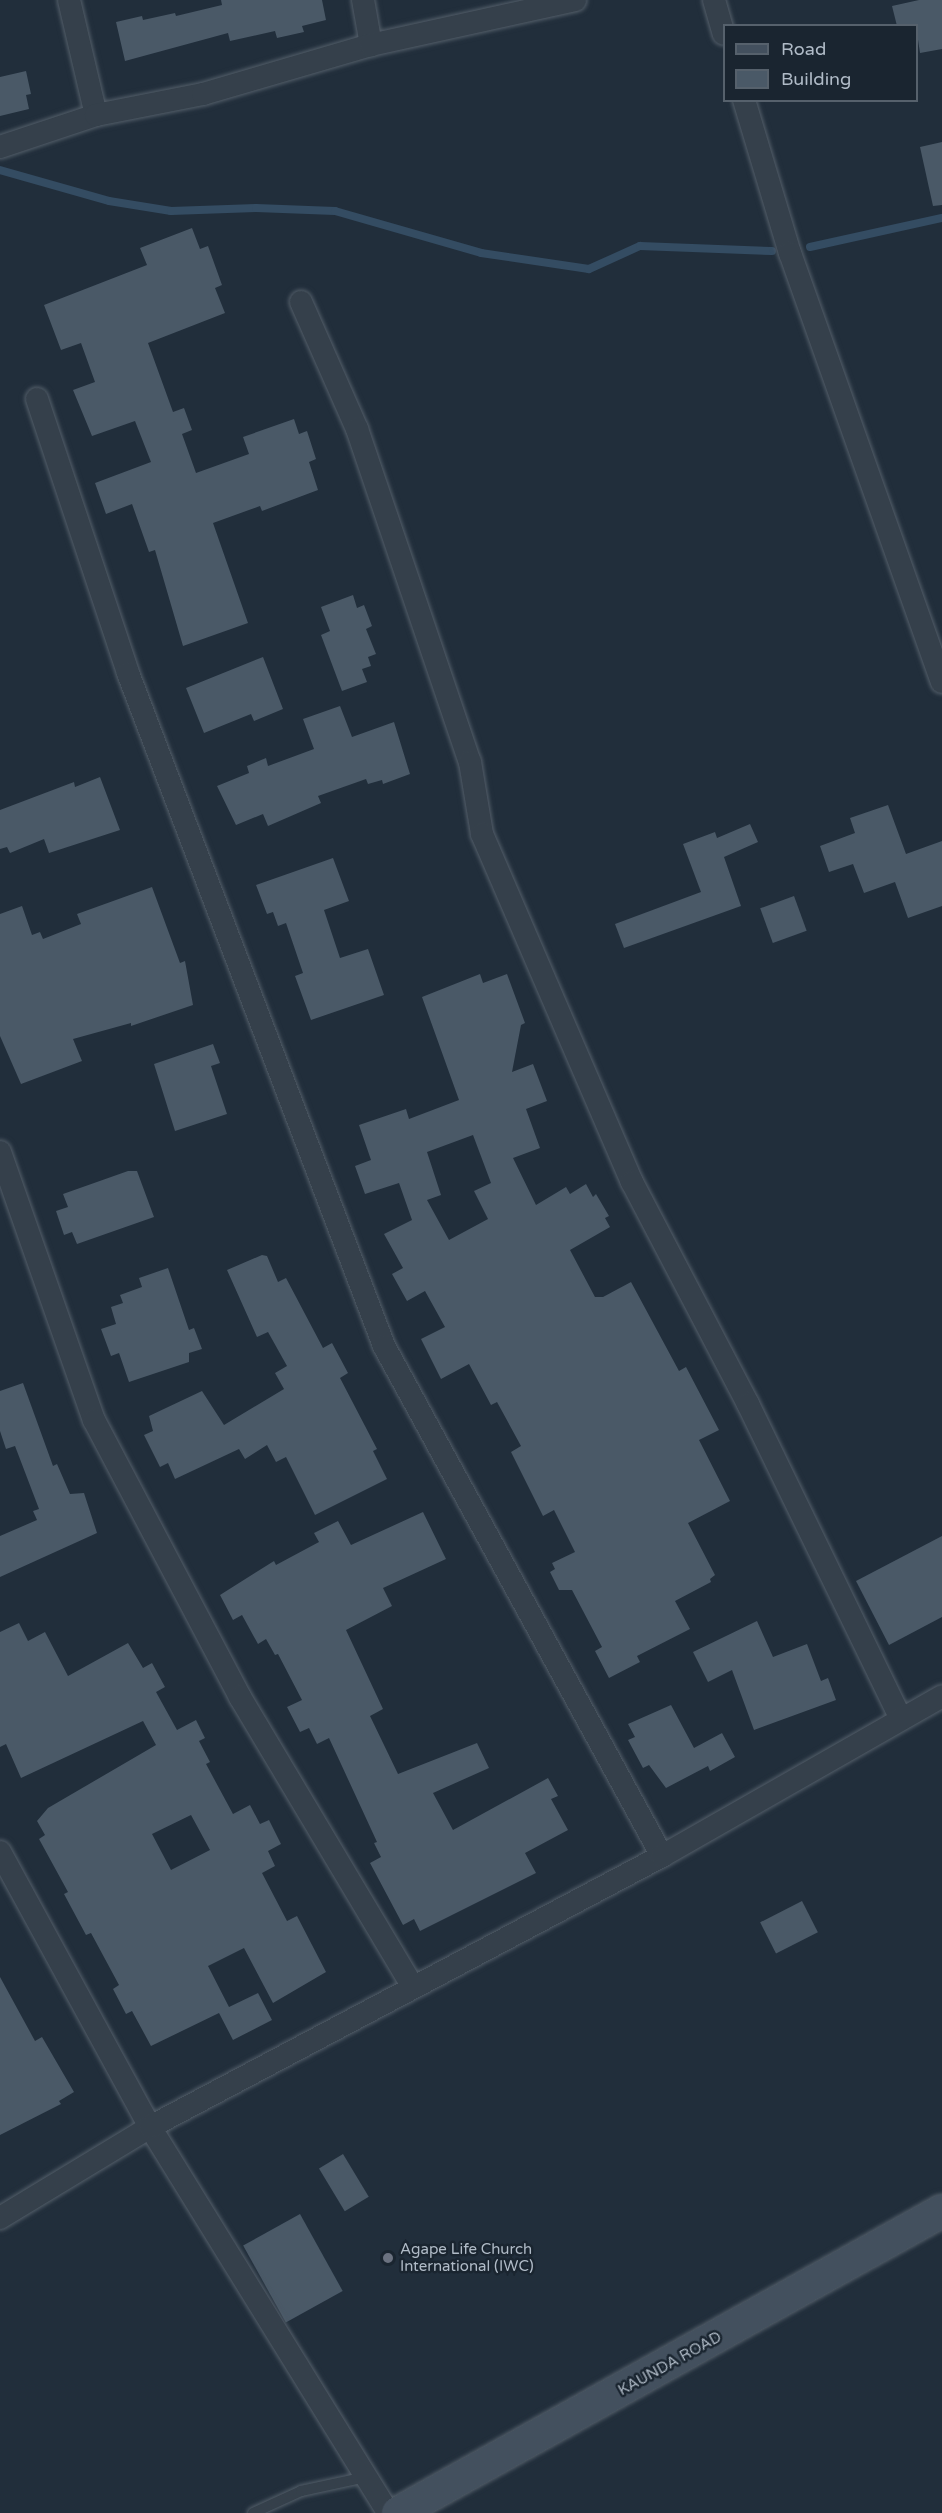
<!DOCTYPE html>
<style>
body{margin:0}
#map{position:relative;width:942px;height:2513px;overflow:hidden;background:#212e3b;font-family:"Varela Round",sans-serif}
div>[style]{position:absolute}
.stream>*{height:8px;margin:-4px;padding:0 4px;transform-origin:4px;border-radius:4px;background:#344c62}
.building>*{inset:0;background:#4a5967;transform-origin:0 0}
.roads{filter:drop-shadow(0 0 2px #535e69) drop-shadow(0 0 2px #535e69)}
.lane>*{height:10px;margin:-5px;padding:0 5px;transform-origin:5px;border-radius:5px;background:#35404b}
.street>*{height:22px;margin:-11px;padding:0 11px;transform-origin:11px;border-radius:11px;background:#35404b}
.secondary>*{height:32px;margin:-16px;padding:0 16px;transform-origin:16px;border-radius:16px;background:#43505e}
.dots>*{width:16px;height:16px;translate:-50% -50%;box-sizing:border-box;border:3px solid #1a2530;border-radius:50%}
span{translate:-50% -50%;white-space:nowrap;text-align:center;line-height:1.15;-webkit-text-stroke:5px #1a2530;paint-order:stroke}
.poi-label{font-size:15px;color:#b0bbc7}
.left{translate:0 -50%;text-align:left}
.street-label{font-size:15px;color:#b0bbc7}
.legend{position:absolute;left:723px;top:24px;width:195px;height:78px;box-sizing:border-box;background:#1a2530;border:2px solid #56616c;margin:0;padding:8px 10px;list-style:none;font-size:18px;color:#b0bbc7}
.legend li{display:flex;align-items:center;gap:12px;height:30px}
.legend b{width:30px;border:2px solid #56616c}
</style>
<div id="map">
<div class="stream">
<div style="left:0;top:170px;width:113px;rotate:15.9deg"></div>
<div style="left:109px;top:201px;width:63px;rotate:9.2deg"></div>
<div style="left:171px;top:211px;width:85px;rotate:-2deg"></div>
<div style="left:256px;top:208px;width:79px;rotate:2.2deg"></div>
<div style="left:335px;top:211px;width:152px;rotate:16deg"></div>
<div style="left:481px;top:253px;width:109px;rotate:8.4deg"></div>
<div style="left:589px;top:269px;width:56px;rotate:-24.3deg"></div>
<div style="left:640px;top:246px;width:132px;rotate:2.2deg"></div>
<div style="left:810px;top:247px;width:135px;rotate:-12.4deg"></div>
</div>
<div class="building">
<div style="clip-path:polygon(221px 0,322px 0,326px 20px,302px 26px,304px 32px,277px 38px,275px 31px,230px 41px,228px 33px,125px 61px,116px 22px,142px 16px,143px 20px,175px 13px,176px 16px,222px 5px)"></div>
<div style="clip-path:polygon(919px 0,942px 0,942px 49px,920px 53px,916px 26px,897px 26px,892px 6px)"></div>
<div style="clip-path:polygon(26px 71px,31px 94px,26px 95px,29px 109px,0 116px,0 77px)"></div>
<div style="clip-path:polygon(942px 142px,942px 205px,933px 206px,920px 147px)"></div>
<div style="clip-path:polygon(192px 228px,200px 249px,208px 246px,222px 285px,215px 288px,225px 313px,148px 343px,173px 412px,184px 408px,192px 430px,182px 434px,196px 473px,249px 454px,243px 437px,294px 419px,299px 434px,307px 431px,316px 459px,309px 462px,318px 490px,262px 511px,260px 506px,213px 523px,248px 623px,183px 646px,155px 550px,149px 552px,132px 504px,106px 514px,95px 483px,151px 462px,135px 421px,92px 436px,73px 390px,95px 382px,81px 343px,61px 350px,44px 305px,147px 265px,140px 248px)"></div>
<div style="clip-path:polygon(353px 595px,357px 608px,364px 605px,372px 626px,366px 629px,376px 654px,368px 657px,371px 666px,362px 669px,367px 682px,342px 691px,321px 635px,330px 631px,321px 607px)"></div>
<div style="clip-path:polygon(263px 657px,283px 709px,254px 721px,251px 714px,204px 733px,186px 688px)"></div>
<div style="clip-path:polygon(340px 706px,352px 737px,394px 722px,410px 774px,383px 784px,382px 780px,368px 784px,366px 779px,318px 796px,321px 803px,268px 826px,263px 814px,236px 825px,217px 786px,249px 773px,247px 766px,266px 758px,268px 766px,314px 749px,303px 719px)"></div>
<div style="clip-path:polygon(100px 777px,120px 830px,49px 853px,44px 839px,10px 853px,7px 847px,0 849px,0 810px,74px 782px,75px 787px)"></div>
<div style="clip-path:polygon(888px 805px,906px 854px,942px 841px,942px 906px,908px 918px,895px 882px,864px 893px,853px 864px,829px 872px,820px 846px,855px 833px,850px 818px)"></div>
<div style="clip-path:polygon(750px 824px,758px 842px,724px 857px,741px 906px,624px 948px,615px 924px,701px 892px,683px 844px,715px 832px,717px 838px)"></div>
<div style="clip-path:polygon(333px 858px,349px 901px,324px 910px,340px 958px,368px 949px,384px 995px,311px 1020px,295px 976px,303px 973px,286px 923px,278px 926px,273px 912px,267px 914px,256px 885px)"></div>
<div style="clip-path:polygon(152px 887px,180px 963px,185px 961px,193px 1005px,131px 1026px,131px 1023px,73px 1039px,82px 1061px,21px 1084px,0 1036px,0 914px,22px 906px,32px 935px,40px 932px,43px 939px,81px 924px,77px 914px)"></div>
<div style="left:794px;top:896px;width:37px;height:36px;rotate:70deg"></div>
<div style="clip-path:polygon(evenodd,480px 974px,483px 983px,507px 974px,525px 1023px,521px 1025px,512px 1072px,533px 1064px,547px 1101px,526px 1109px,540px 1148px,513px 1158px,536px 1205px,566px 1187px,570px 1194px,586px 1184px,593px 1197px,596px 1194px,609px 1216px,605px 1218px,610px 1227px,570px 1250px,595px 1297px,603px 1297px,631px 1282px,679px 1371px,686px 1367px,719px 1430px,699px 1440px,730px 1501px,688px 1523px,715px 1575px,710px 1579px,711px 1582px,675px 1601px,690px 1629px,637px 1656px,640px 1662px,609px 1678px,595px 1651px,602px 1647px,572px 1590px,559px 1590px,550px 1572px,555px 1569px,552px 1563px,575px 1552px,554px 1510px,543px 1516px,511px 1452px,521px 1446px,497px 1402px,491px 1405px,469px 1364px,441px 1379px,421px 1339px,445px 1327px,425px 1291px,407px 1301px,392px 1274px,403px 1268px,384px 1234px,412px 1220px,399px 1183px,365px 1194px,355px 1166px,371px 1160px,359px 1125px,406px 1109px,409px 1119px,459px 1100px,422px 997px,480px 974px,473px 1135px,491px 1183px,474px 1191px,488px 1219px,449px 1240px,427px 1200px,441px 1195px,427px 1152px,473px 1135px)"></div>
<div style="clip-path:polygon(213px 1044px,220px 1063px,211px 1066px,227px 1114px,175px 1131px,154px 1064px)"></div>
<div style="clip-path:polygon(128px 1171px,137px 1171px,154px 1217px,77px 1244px,72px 1232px,64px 1235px,56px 1211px,68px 1207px,63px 1194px)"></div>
<div style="clip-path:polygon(262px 1255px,267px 1256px,278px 1282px,286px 1278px,323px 1348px,332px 1343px,348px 1373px,340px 1378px,377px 1449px,373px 1451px,387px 1479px,315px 1515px,286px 1457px,276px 1462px,267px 1445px,245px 1459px,239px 1449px,175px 1479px,168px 1463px,160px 1467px,144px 1435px,153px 1431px,149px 1416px,202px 1391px,224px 1425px,284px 1389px,275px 1373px,287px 1366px,268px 1332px,257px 1337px,227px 1270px)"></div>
<div style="clip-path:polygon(168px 1268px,189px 1330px,194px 1328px,202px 1349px,189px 1353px,189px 1362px,129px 1382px,119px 1353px,111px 1356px,101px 1329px,116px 1324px,111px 1307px,123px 1303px,120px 1295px,142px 1287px,139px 1278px)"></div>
<div style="clip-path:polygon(23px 1383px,53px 1466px,57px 1464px,70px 1494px,84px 1493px,97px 1533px,0 1577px,0 1536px,37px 1520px,33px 1511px,39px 1509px,15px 1446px,6px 1449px,0 1431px,0 1391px)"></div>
<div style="clip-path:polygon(423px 1512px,446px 1559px,383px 1588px,392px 1606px,346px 1630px,383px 1709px,370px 1716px,398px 1774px,477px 1743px,489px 1768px,433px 1793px,453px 1830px,548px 1778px,558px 1796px,551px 1799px,568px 1830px,525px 1853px,536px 1873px,420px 1931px,414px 1919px,403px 1925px,370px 1863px,381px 1857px,374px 1843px,377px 1842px,329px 1738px,317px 1744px,309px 1728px,300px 1732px,287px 1707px,302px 1700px,278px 1654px,275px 1655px,266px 1639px,258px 1644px,242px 1615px,233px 1620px,220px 1595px,274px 1561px,276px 1565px,319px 1542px,314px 1533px,338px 1521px,351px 1545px)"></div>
<div style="clip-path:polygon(942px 1536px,942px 1617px,889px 1645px,856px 1581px)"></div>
<div style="clip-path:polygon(757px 1621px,773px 1657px,807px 1644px,821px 1681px,828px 1678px,836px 1700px,754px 1730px,732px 1670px,708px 1682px,693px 1652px)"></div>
<div style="clip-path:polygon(evenodd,19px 1623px,28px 1641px,45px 1632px,68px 1676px,128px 1643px,143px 1668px,152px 1663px,165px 1687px,156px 1692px,177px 1730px,196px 1720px,205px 1738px,199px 1741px,210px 1762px,206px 1764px,233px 1814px,250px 1805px,260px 1824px,269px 1820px,281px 1844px,268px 1851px,275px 1866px,262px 1873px,287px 1921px,297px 1916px,326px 1972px,273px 2003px,244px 1948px,208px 1966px,229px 2007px,258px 1993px,272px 2020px,233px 2040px,219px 2013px,151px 2046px,132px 2011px,126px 2014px,113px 1989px,119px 1985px,91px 1933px,86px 1935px,64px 1894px,68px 1892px,39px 1839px,45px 1835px,37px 1821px,48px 1808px,156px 1745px,143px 1721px,21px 1778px,6px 1744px,0 1747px,0 1632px,19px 1623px,191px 1815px,210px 1850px,171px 1870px,152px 1834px,191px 1815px)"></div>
<div style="clip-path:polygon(671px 1705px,694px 1748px,722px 1733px,735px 1757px,710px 1771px,708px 1766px,666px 1788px,649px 1765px,643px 1768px,628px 1740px,635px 1737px,628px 1724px)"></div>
<div style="left:802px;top:1901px;width:35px;height:47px;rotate:63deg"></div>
<div style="clip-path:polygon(0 1977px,35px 2041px,42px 2037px,74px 2092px,59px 2101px,61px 2104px,0 2135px)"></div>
<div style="left:343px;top:2154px;width:50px;height:28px;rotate:59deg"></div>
<div style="left:300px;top:2214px;width:88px;height:65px;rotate:61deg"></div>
</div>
<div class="roads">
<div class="lane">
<div style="left:253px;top:2513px;width:53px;rotate:-24.6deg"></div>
<div style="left:301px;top:2491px;width:66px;rotate:-12.2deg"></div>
</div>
<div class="street">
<div style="left:69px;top:0;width:118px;rotate:76.8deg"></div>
<div style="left:363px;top:0;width:46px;rotate:79.9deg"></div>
<div style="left:714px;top:0;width:35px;rotate:74deg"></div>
<div style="left:744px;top:100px;width:160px;rotate:73.3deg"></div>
<div style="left:790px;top:253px;width:455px;rotate:70.5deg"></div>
<div style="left:0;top:147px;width:101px;rotate:-18.4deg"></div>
<div style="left:96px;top:115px;width:109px;rotate:-11.1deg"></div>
<div style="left:203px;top:94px;width:175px;rotate:-16.3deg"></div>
<div style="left:371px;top:45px;width:209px;rotate:-12.4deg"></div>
<div style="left:301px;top:302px;width:139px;rotate:66.2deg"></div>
<div style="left:357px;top:429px;width:352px;rotate:71.3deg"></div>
<div style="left:470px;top:762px;width:73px;rotate:80.5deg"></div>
<div style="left:482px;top:834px;width:379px;rotate:66.7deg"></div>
<div style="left:632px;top:1182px;width:250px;rotate:62.4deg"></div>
<div style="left:748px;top:1404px;width:350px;rotate:64.1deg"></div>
<div style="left:37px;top:399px;width:289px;rotate:71.6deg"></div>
<div style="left:128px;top:673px;width:720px;rotate:69.17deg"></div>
<div style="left:384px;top:1346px;width:581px;rotate:61.41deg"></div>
<div style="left:0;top:1152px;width:284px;rotate:70.7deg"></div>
<div style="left:94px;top:1420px;width:313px;rotate:62.2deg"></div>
<div style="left:240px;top:1697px;width:335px;rotate:59.2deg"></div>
<div style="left:0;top:1852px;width:313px;rotate:61.4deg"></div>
<div style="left:150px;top:2127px;width:453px;rotate:58.3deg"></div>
<div style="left:0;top:2218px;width:175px;rotate:-31.2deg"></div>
<div style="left:150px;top:2127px;width:579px;rotate:-27.89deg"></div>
<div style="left:662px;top:1856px;width:322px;rotate:-29.7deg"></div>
</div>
<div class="secondary">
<div style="left:398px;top:2513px;width:622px;rotate:-29.04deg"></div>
</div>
</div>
<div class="dots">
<div style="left:388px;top:2258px;background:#6b7280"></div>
</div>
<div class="poi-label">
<span class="left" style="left:400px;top:2258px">Agape Life Church<br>International (IWC)</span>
</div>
<div class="street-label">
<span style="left:670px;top:2364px;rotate:-29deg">KAUNDA ROAD</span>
</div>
<ul class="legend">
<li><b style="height:8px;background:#43505e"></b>Road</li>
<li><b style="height:16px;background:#4a5967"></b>Building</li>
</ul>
</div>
